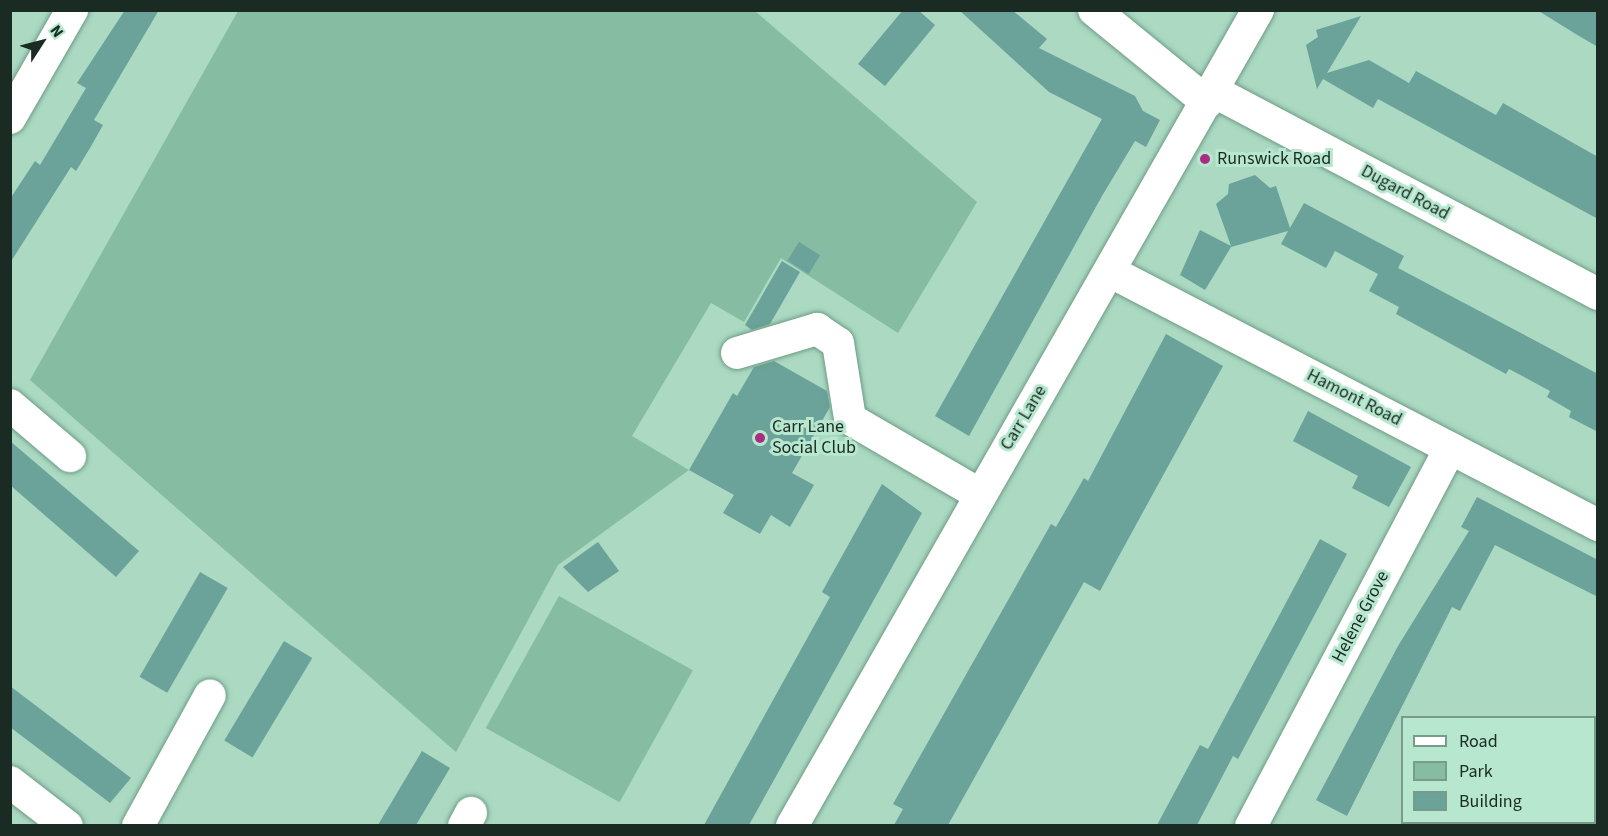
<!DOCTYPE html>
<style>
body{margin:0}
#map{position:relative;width:1608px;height:836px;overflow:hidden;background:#abd9c2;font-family:"Source Sans 3",sans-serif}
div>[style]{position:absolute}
.green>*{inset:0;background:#85bca2;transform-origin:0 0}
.building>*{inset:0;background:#6ba299;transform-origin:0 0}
.roads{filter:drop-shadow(0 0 2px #6e9b85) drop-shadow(0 0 2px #6e9b85)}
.minor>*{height:32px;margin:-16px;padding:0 16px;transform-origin:16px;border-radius:16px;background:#fff}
.dots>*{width:16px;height:16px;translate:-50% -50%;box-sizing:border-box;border:3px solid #b7e7cf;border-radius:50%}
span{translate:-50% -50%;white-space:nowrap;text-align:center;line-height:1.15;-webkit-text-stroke:6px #b7e7cf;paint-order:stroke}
.poi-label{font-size:18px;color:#192b22}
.left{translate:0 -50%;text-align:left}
.street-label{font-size:18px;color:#192b22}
.frame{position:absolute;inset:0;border:12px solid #192b22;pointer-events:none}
.legend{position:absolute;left:1401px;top:716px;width:195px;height:108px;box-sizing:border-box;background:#b7e7cf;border:2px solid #789c8a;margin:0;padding:8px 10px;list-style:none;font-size:18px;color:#192b22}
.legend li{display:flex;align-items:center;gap:12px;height:30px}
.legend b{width:30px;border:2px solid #789c8a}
.north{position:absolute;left:12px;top:12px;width:60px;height:60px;-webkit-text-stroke:4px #b7e7cf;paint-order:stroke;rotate:54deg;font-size:16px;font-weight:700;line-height:24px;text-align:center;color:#192b22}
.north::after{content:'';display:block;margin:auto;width:21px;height:27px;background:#192b22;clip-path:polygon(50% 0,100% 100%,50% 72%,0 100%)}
</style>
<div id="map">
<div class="green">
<div style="clip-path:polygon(238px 11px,755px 11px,977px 202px,898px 333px,781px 258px,744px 322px,711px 303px,632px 436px,689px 470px,558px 565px,456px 752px,30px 380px)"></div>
<div style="left:559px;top:596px;width:153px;height:151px;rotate:29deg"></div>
</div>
<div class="building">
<div style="clip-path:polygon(125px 10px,159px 10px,94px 120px,103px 125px,90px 148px,76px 171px,71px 167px,10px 263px,10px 199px,35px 161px,40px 165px,86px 88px,77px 83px)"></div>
<div style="clip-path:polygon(903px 10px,918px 10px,935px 25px,885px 86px,858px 64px)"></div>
<div style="clip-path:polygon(959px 10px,1012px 10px,1047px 39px,1039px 48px,1135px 96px,1143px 111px,1160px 120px,1146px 147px,1135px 141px,1102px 196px,969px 436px,935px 416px,1102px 119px,1049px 92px)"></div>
<div style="clip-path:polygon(1537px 10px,1598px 10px,1598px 47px,1579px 36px)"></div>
<div style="clip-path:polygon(1361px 16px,1327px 73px,1369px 60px,1409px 83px,1416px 71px,1496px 115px,1503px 103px,1598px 157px,1598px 219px,1378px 99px,1373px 108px,1323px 79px,1317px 89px,1306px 45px,1318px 37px,1316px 30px)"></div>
<div style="clip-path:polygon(1255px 175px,1270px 188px,1276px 186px,1290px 228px,1304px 203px,1404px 256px,1398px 268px,1598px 374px,1598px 432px,1569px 417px,1571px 411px,1547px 397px,1550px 391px,1509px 369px,1506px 374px,1396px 314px,1399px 307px,1369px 291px,1378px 274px,1335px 251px,1326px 268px,1281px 244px,1288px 231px,1231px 247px,1205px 290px,1180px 275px,1200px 230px,1231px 246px,1216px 204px,1228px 194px,1229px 184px)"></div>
<div style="left:799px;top:242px;width:25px;height:22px;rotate:32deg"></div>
<div style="clip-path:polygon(782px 261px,800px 272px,770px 324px,752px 330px,745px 325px)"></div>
<div style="clip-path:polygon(1166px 334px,1223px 366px,1114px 565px,1100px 591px,1084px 582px,948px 825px,894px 825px,903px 809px,893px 804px,1051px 524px,1056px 527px,1084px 478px,1088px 481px)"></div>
<div style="clip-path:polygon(774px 361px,827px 391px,830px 407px,792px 473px,814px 485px,790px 527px,771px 515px,760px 534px,723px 513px,734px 495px,689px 470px,733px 393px,737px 396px,754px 367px)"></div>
<div style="clip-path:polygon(1308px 411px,1411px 467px,1389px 507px,1352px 488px,1358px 476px,1293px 441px)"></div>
<div style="clip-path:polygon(10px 441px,139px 551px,116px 577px,10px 485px)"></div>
<div style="clip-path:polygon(882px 484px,922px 513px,749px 825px,704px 825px,830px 597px,822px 592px)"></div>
<div style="clip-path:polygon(1477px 497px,1598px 560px,1598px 597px,1495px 545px,1460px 611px,1452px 607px,1347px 816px,1316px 800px,1398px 646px,1469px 531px,1461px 527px)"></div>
<div style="clip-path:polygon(1320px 539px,1347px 554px,1238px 759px,1233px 756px,1197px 825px,1157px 825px,1200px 745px,1208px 749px)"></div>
<div style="clip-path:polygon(598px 542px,619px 571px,588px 592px,563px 567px)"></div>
<div style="left:200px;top:572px;width:32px;height:121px;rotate:30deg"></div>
<div style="left:284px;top:641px;width:33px;height:116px;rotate:31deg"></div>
<div style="clip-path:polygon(10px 686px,131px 778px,110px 803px,10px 727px)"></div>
<div style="clip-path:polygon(422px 751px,450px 768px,416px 825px,378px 825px)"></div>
</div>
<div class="roads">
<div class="minor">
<div style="left:1094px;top:10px;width:146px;rotate:39.2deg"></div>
<div style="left:1213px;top:91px;width:435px;rotate:27.8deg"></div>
<div style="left:10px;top:118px;width:125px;rotate:-60.1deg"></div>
<div style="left:1111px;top:272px;width:549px;rotate:27.45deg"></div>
<div style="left:737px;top:353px;width:84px;rotate:-16.7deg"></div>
<div style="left:817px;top:329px;width:25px;rotate:34deg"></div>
<div style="left:838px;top:343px;width:77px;rotate:81deg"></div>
<div style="left:850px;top:419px;width:149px;rotate:30.2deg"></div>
<div style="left:10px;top:405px;width:79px;rotate:40.4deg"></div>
<div style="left:10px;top:782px;width:72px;rotate:37.7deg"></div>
<div style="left:1594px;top:817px;width:7px;rotate:-56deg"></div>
<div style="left:138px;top:826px;width:149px;rotate:-61.2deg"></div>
<div style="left:464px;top:826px;width:15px;rotate:-62deg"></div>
<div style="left:792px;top:826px;width:940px;rotate:-60.27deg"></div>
<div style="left:1251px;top:826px;width:427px;rotate:-62.2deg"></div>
</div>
</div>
<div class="dots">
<div style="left:1205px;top:159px;background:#a92e82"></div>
<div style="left:760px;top:438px;background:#a92e82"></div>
</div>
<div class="poi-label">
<span class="left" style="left:1217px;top:159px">Runswick Road</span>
<span class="left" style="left:772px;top:438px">Carr Lane<br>Social Club</span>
</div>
<div class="street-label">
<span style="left:1405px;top:193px;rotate:28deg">Dugard Road</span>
<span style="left:1354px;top:398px;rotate:27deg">Hamont Road</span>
<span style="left:1024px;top:418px;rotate:-59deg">Carr Lane</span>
<span style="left:1361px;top:617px;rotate:-62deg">Helene Grove</span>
</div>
<div class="frame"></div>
<ul class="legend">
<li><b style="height:8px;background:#fff"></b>Road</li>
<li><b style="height:16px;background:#85bca2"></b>Park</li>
<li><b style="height:16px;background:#6ba299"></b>Building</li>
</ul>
<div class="north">N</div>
</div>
